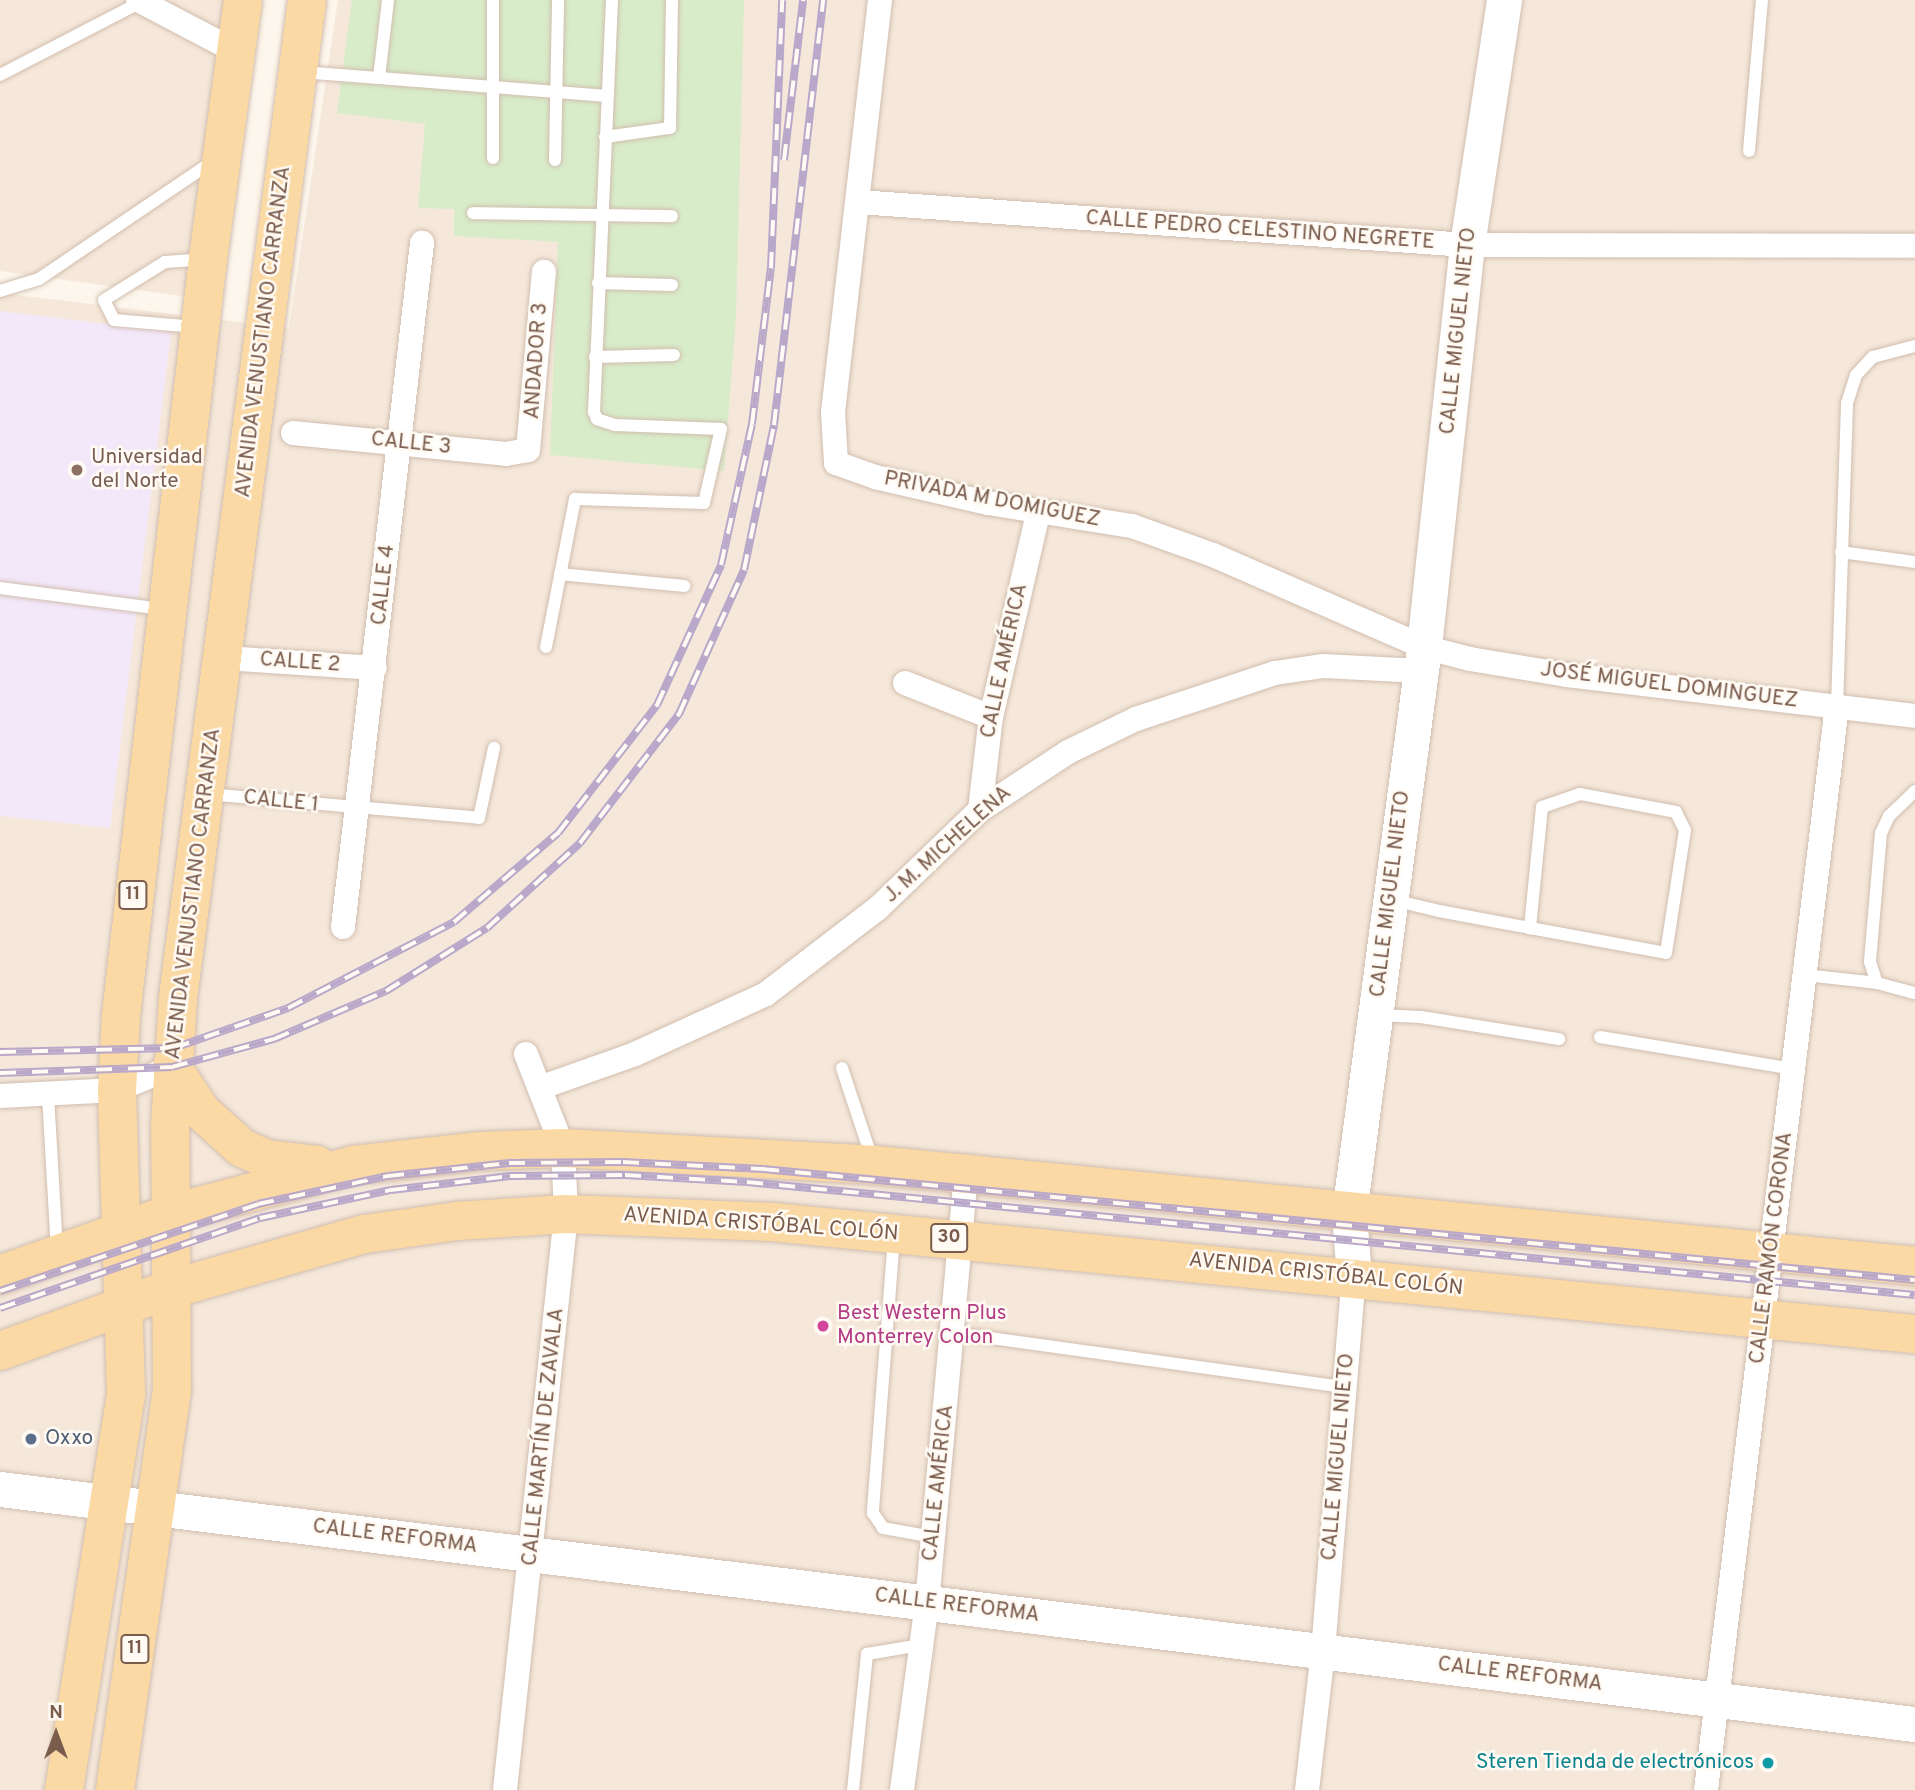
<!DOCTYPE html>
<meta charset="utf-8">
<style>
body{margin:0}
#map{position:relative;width:1915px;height:1790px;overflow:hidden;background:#fdf6ec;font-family:Overpass,sans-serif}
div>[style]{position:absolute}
.residential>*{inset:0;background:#f5e8da}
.education>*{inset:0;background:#f3e8fa}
.green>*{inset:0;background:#d8ecc9}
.roads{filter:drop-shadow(0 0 2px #d1beb0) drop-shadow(0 0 2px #d1beb0)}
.lane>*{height:12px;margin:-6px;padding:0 6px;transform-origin:6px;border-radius:6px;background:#fff}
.street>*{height:24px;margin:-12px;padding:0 12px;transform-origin:12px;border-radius:12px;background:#fff}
.secondary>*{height:35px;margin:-17.5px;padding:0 17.5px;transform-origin:17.5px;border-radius:17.5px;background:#fff}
.primary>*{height:38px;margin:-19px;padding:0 19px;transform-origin:19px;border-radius:19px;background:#fbd9a5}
.rail>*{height:8px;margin-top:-4px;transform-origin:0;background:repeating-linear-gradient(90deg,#fffaf3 0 16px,#b9a8c9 0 32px);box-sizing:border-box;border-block:2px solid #b9a8c9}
.dots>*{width:19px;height:19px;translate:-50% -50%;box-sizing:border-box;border:4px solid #fffaf3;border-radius:50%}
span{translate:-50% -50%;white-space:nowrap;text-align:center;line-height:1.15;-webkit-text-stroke:5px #fffaf3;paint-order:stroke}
.shield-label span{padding:2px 5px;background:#fffaf3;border:2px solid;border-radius:5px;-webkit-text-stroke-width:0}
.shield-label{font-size:19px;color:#7a5c4d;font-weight:700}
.street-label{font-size:21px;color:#7a5c4d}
.education-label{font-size:21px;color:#785e54}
.left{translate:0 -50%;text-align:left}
.hotel-label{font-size:21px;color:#b23c85}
.service-label{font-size:21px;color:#4e5e75}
.culture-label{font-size:21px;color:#0d838f}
.right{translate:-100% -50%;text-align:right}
.north{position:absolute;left:21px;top:1699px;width:70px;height:70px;-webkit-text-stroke:5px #fffaf3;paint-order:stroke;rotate:0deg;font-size:19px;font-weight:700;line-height:28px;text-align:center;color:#7a5c4d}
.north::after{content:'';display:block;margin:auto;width:24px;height:32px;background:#7a5c4d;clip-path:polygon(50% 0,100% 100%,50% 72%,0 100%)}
</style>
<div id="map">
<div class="residential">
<div style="clip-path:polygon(0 0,229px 0,189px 297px,0 271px)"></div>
<div style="clip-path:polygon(338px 0,1915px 0,1915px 1790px,0 1790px,0 293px,289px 328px)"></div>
</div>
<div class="education">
<div style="clip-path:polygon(0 311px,171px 332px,110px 828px,0 816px)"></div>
</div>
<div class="green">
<div style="clip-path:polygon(352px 0,744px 0,736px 316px,724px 471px,550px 455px,558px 242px,454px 236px,454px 209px,418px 208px,425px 124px,337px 113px)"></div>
</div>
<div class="roads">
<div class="lane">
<div style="left:301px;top:72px;width:78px;rotate:4.4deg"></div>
<div style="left:379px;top:78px;width:79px;rotate:-83.4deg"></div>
<div style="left:0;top:75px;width:159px;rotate:-27.4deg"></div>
<div style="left:379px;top:78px;width:229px;rotate:4.5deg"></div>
<div style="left:605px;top:137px;width:66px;rotate:-7.9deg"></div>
<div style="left:670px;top:128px;width:128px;rotate:-89.1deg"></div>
<div style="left:1749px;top:151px;width:152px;rotate:-85.1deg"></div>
<div style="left:493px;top:158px;width:158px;rotate:-90deg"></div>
<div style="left:555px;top:160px;width:160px;rotate:-88.9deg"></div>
<div style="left:473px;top:213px;width:199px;rotate:0.9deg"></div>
<div style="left:598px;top:283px;width:74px;rotate:1.5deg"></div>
<div style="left:0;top:291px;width:41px;rotate:-17.1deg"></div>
<div style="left:39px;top:279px;width:210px;rotate:-34.1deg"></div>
<div style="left:196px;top:327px;width:82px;rotate:-175.1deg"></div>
<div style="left:114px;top:320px;width:22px;rotate:-117deg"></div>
<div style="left:104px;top:300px;width:72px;rotate:-31.9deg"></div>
<div style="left:165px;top:262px;width:39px;rotate:-4deg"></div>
<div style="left:595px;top:357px;width:79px;rotate:-1.5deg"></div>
<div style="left:1841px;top:552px;width:75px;rotate:7.7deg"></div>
<div style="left:560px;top:574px;width:125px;rotate:5.5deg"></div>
<div style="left:0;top:588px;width:163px;rotate:7.4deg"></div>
<div style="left:546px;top:647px;width:151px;rotate:-78.9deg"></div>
<div style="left:575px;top:499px;width:129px;rotate:1.8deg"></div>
<div style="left:704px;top:503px;width:76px;rotate:-77.1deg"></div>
<div style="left:721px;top:429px;width:106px;rotate:-177.8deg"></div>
<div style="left:615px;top:425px;width:19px;rotate:-162deg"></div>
<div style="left:597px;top:419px;width:8px;rotate:-113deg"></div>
<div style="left:594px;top:412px;width:412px;rotate:-87.5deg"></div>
<div style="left:1837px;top:706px;width:303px;rotate:-88.1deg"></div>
<div style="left:1847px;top:403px;width:29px;rotate:-72deg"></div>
<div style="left:1856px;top:375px;width:25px;rotate:-47deg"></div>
<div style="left:1873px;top:357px;width:43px;rotate:-14.7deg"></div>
<div style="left:1915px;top:791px;width:36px;rotate:136deg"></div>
<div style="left:1889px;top:816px;width:19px;rotate:115deg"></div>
<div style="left:1881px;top:833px;width:129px;rotate:94.9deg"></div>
<div style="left:1870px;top:962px;width:22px;rotate:72deg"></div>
<div style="left:1877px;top:983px;width:39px;rotate:15deg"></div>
<div style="left:207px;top:794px;width:273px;rotate:5deg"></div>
<div style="left:479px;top:818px;width:72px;rotate:-77.9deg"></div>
<div style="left:1393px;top:900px;width:47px;rotate:13.4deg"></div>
<div style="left:1439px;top:911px;width:93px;rotate:10.6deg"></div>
<div style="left:1530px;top:928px;width:138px;rotate:10.4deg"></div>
<div style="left:1666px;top:953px;width:124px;rotate:-81.2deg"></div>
<div style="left:1685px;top:830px;width:20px;rotate:-117deg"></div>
<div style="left:1676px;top:812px;width:98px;rotate:-169.4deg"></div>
<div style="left:1580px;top:794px;width:40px;rotate:161.1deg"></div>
<div style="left:1542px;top:807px;width:122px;rotate:95.7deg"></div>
<div style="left:1805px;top:975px;width:72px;rotate:6.3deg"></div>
<div style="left:1376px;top:1015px;width:45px;rotate:2.5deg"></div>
<div style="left:1421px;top:1017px;width:140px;rotate:9.1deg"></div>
<div style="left:1600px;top:1037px;width:197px;rotate:9.4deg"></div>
<div style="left:842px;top:1068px;width:99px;rotate:71.7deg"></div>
<div style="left:48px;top:1095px;width:155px;rotate:86.7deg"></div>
<div style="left:894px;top:1237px;width:277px;rotate:94.4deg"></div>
<div style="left:873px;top:1513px;width:18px;rotate:56deg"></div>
<div style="left:883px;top:1528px;width:51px;rotate:10.2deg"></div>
<div style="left:954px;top:1333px;width:395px;rotate:7.9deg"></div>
<div style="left:853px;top:1790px;width:137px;rotate:-84.1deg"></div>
<div style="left:867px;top:1654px;width:55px;rotate:-9.5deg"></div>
</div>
<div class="street">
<div style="left:138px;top:0;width:110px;rotate:27.7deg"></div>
<div style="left:880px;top:0;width:415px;rotate:96.5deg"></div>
<div style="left:833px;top:412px;width:51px;rotate:86.6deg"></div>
<div style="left:836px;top:463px;width:41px;rotate:19.7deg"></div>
<div style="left:875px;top:477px;width:116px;rotate:13deg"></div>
<div style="left:988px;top:503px;width:146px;rotate:9.1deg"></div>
<div style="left:1132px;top:526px;width:86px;rotate:19.7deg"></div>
<div style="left:1213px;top:555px;width:230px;rotate:23.6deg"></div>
<div style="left:1424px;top:647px;width:48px;rotate:14.6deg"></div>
<div style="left:1470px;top:659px;width:98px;rotate:9.4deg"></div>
<div style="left:1567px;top:675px;width:350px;rotate:6.7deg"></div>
<div style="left:858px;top:202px;width:611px;rotate:4.04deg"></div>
<div style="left:1467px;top:245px;width:448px;rotate:0.1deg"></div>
<div style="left:293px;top:433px;width:214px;rotate:5.6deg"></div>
<div style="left:506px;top:454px;width:22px;rotate:-10deg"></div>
<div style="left:528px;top:450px;width:179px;rotate:-84.9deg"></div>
<div style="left:225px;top:658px;width:150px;rotate:3.8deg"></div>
<div style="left:905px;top:683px;width:92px;rotate:21.6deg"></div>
<div style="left:980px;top:810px;width:94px;rotate:-83.3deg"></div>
<div style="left:991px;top:717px;width:209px;rotate:-77deg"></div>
<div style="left:343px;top:927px;width:689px;rotate:-83.41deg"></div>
<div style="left:542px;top:1087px;width:99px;rotate:-19.5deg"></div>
<div style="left:635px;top:1054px;width:144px;rotate:-24.6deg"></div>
<div style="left:766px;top:994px;width:141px;rotate:-37.5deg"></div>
<div style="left:878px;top:908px;width:141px;rotate:-43.9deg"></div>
<div style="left:980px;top:810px;width:105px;rotate:-33.4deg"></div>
<div style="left:1068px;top:752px;width:76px;rotate:-25.9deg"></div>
<div style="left:1136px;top:719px;width:146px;rotate:-18.3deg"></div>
<div style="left:1275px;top:673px;width:49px;rotate:-8.3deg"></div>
<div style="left:1323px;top:666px;width:98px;rotate:2.9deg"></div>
<div style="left:0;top:1096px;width:117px;rotate:-2.9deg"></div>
<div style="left:117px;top:1090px;width:60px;rotate:-22.7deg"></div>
<div style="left:505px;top:1790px;width:579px;rotate:-83.95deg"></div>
<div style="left:566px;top:1214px;width:66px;rotate:-92.6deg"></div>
<div style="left:563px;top:1148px;width:101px;rotate:-111.5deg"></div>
<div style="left:902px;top:1790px;width:189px;rotate:-82.4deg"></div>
<div style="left:927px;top:1603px;width:429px;rotate:-84.8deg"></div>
<div style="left:1307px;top:1790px;width:140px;rotate:-83.4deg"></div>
<div style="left:1323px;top:1651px;width:375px;rotate:-85.3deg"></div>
<div style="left:1706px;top:1790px;width:1092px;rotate:-83.11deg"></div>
</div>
<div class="secondary">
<div style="left:1354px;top:1277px;width:64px;rotate:-94.5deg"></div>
<div style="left:1349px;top:1213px;width:571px;rotate:-82.45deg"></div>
<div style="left:1424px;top:647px;width:404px;rotate:-83.9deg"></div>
<div style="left:1467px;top:245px;width:248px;rotate:-81.4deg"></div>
<div style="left:0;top:1489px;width:1929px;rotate:7deg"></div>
</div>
<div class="primary">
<div style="left:172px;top:1067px;width:53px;rotate:56.6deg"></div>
<div style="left:201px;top:1111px;width:55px;rotate:42.1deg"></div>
<div style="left:242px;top:1148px;width:27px;rotate:24deg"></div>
<div style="left:267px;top:1159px;width:50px;rotate:6.8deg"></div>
<div style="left:0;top:1275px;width:180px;rotate:-19.8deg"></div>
<div style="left:169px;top:1214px;width:191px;rotate:-14.8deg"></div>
<div style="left:354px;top:1165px;width:128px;rotate:-6.3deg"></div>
<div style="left:481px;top:1151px;width:82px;rotate:-2.1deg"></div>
<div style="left:563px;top:1148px;width:311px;rotate:3.1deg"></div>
<div style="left:874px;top:1165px;width:1046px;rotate:5.54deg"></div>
<div style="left:0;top:1351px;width:179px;rotate:-20deg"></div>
<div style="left:168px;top:1290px;width:205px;rotate:-15.9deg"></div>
<div style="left:365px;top:1234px;width:93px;rotate:-8deg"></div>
<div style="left:457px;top:1221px;width:109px;rotate:-3.7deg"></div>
<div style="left:566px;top:1214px;width:206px;rotate:2.2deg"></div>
<div style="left:772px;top:1222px;width:1148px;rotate:5.6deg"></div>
<div style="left:64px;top:1790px;width:401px;rotate:-81.1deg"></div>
<div style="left:126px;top:1394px;width:304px;rotate:-91.7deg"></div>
<div style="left:117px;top:1090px;width:75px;rotate:-86.9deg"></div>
<div style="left:121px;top:1015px;width:761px;rotate:-83.44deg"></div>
<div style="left:208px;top:259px;width:261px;rotate:-82.3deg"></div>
<div style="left:115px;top:1790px;width:403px;rotate:-81.9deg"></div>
<div style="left:172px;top:1391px;width:265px;rotate:-90.4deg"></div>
<div style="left:170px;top:1126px;width:128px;rotate:-86.4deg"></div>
<div style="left:178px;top:998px;width:1006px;rotate:-82.63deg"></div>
</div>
</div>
<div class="rail">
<div style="left:784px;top:160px;width:161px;rotate:-83.2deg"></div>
<div style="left:0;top:1052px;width:174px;rotate:-1.3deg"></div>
<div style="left:174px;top:1048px;width:121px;rotate:-19.3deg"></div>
<div style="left:288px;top:1008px;width:187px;rotate:-27.4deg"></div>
<div style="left:454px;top:922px;width:137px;rotate:-40.6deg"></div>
<div style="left:558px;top:833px;width:162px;rotate:-52.3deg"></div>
<div style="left:657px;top:705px;width:154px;rotate:-65.4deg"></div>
<div style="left:721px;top:565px;width:144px;rotate:-77.6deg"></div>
<div style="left:752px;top:424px;width:157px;rotate:-83.1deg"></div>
<div style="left:771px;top:268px;width:268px;rotate:-87.6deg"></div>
<div style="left:0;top:1073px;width:172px;rotate:-2deg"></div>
<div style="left:172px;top:1067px;width:106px;rotate:-15.4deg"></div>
<div style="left:274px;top:1039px;width:122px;rotate:-23.2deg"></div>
<div style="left:386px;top:991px;width:119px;rotate:-32deg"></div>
<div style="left:487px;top:928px;width:126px;rotate:-42.4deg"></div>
<div style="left:580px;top:843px;width:163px;rotate:-52.5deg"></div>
<div style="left:679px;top:714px;width:158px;rotate:-65.7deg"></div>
<div style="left:744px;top:570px;width:148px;rotate:-78.3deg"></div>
<div style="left:774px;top:425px;width:428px;rotate:-83.4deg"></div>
<div style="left:0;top:1291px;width:272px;rotate:-18.6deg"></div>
<div style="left:258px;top:1204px;width:133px;rotate:-12.2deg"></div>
<div style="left:388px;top:1176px;width:122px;rotate:-6.1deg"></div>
<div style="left:509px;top:1163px;width:114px;rotate:-0.5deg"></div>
<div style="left:623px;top:1162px;width:140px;rotate:2.9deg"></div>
<div style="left:763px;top:1169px;width:1157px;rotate:5.5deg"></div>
<div style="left:0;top:1308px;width:275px;rotate:-19.1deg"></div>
<div style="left:260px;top:1218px;width:134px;rotate:-12.1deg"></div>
<div style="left:391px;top:1190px;width:120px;rotate:-6.7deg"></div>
<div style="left:510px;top:1176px;width:115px;rotate:-0.5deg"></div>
<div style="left:625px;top:1175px;width:122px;rotate:3.3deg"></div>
<div style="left:747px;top:1182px;width:1173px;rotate:5.53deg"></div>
</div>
<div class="dots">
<div style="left:77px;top:470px;background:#8d6e63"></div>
<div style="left:823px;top:1326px;background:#d1479c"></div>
<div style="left:31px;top:1439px;background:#5c6f8a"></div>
<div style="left:1768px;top:1763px;background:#0f9aa8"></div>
</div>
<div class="shield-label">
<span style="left:133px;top:895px">11</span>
<span style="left:949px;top:1238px">30</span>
<span style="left:135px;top:1649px">11</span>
</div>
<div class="street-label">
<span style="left:1260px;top:231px;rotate:4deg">CALLE PEDRO CELESTINO NEGRETE</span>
<span style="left:1459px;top:331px;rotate:-84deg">CALLE MIGUEL NIETO</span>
<span style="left:264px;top:332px;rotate:-83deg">AVENIDA VENUSTIANO CARRANZA</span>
<span style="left:537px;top:361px;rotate:-86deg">ANDADOR 3</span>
<span style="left:411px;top:444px;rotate:6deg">CALLE 3</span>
<span style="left:992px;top:500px;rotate:11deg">PRIVADA M DOMIGUEZ</span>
<span style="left:384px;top:585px;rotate:-84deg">CALLE 4</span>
<span style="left:1005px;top:661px;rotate:-78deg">CALLE AMÉRICA</span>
<span style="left:300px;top:663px;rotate:4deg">CALLE 2</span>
<span style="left:1669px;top:686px;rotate:7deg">JOSÉ MIGUEL DOMINGUEZ</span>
<span style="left:281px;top:802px;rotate:6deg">CALLE 1</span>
<span style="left:948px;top:845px;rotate:-42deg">J. M. MICHELENA</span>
<span style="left:194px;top:894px;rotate:-83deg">AVENIDA VENUSTIANO CARRANZA</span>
<span style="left:1391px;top:894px;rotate:-83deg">CALLE MIGUEL NIETO</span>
<span style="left:761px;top:1225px;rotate:4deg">AVENIDA CRISTÓBAL COLÓN</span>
<span style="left:1772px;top:1248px;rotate:-83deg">CALLE RAMÓN CORONA</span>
<span style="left:1326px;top:1275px;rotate:6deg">AVENIDA CRISTÓBAL COLÓN</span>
<span style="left:544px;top:1437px;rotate:-84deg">CALLE MARTÍN DE ZAVALA</span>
<span style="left:1339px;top:1457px;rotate:-85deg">CALLE MIGUEL NIETO</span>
<span style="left:939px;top:1483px;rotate:-84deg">CALLE AMÉRICA</span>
<span style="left:395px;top:1537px;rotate:7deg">CALLE REFORMA</span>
<span style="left:957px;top:1606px;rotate:7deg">CALLE REFORMA</span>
<span style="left:1520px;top:1675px;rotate:7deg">CALLE REFORMA</span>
</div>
<div class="education-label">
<span class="left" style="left:91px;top:470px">Universidad<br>del Norte</span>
</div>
<div class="hotel-label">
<span class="left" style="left:837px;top:1326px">Best Western Plus<br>Monterrey Colon</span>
</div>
<div class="service-label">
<span class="left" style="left:45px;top:1439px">Oxxo</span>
</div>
<div class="culture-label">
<span class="right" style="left:1754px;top:1763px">Steren Tienda de electrónicos</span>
</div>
<div class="north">N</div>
</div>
